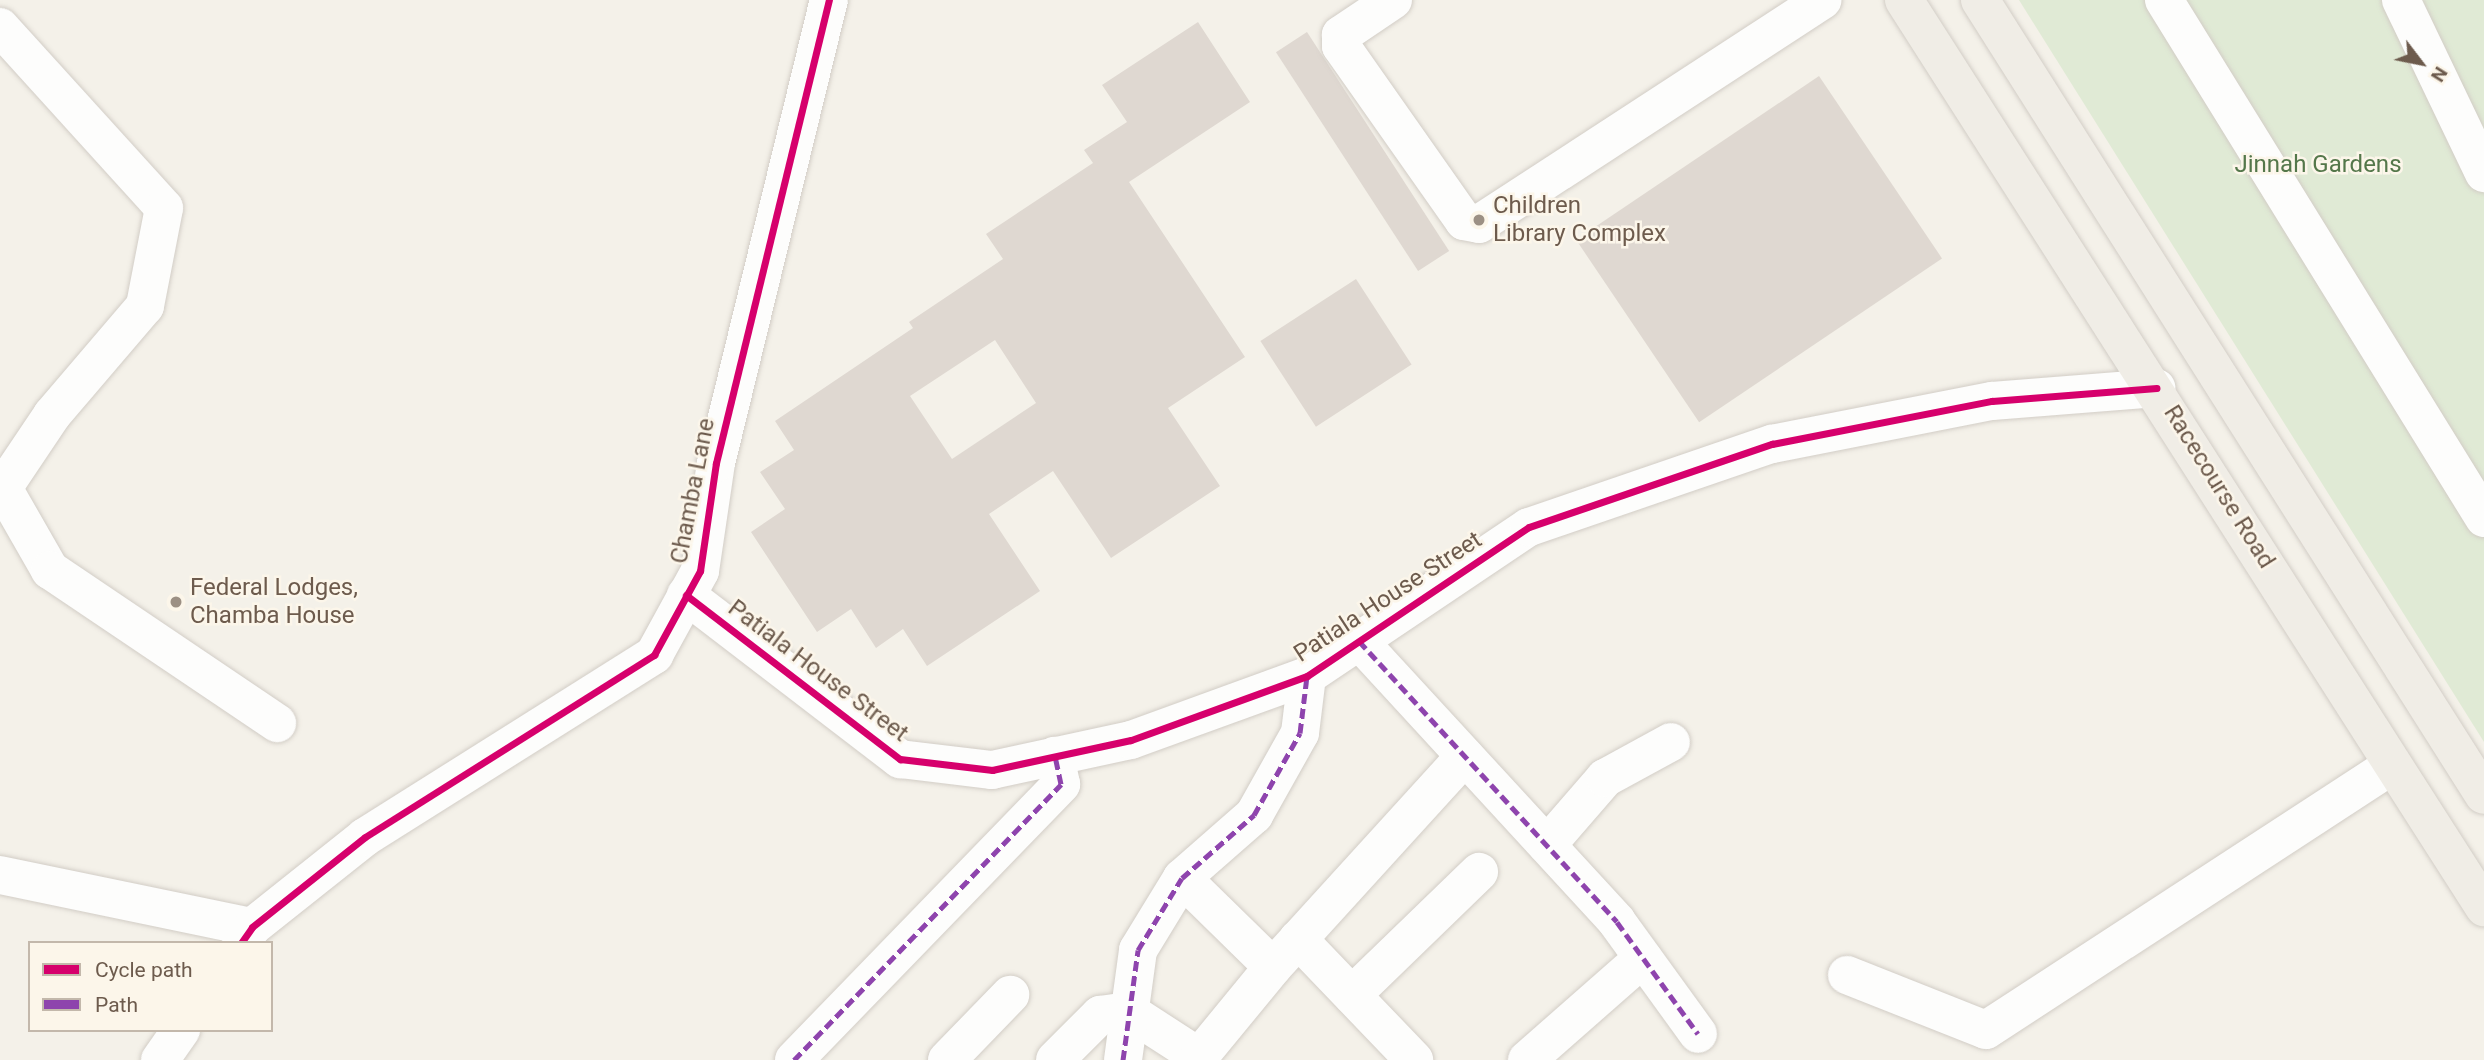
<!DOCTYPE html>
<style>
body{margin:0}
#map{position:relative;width:2484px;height:1060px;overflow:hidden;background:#f4f1e9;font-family:Roboto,sans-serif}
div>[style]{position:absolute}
.green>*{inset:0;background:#e0ead5}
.building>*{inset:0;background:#dfd8d1;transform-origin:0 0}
.roads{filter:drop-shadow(0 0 2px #d2cdc6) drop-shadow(0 0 2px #d2cdc6)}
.minor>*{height:38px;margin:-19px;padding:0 19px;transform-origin:19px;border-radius:19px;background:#fdfdfc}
.major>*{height:38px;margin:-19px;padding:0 19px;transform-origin:19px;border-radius:19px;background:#f0ede6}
.quiet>*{height:5px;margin-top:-2.5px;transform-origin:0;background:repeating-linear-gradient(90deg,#8e44ad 0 10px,transparent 0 15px)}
.cycleway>*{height:7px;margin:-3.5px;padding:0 3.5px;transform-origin:3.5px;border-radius:3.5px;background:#d6006c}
.dots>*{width:19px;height:19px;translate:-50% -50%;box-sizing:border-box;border:4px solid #fcf6ea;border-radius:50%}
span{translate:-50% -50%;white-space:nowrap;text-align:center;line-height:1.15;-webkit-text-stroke:5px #fcf6ea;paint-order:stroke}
.park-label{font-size:24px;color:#54774a}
.poi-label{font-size:24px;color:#6d5b4d}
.left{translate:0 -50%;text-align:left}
.street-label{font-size:24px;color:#6d5b4d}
.legend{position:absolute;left:28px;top:941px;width:245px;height:91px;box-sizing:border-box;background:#fcf6ea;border:2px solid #c3b8ab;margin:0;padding:9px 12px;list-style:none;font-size:21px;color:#6d5b4d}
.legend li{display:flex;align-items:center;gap:14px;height:35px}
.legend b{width:35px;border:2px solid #c3b8ab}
.north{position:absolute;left:2386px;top:28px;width:70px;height:70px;-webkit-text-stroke:5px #fcf6ea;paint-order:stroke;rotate:122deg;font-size:19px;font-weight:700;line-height:28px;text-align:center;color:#6d5b4d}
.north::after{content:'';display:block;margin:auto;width:24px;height:32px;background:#6d5b4d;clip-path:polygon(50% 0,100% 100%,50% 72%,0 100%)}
</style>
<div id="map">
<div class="green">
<div style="clip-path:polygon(2019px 0,2484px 0,2484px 742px)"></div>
</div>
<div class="building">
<div style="clip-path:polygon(evenodd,1198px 22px,1250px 102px,1129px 182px,1245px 357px,1168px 408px,1220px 486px,1111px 558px,1053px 471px,989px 514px,1040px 591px,927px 666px,903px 629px,876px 648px,851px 609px,817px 632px,751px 532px,785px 509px,760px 472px,794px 450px,775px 421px,913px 328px,909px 322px,1003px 259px,986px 234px,1093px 163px,1084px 150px,1127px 122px,1102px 85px,1198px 22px,995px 340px,1036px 403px,952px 459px,910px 396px,995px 340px)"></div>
<div style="left:1307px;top:32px;width:261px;height:37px;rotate:57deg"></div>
<div style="left:1819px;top:76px;width:220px;height:293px;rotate:56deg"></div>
<div style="left:1356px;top:279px;width:102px;height:114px;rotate:57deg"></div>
</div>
<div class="roads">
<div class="minor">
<div style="left:1393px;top:0;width:63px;rotate:146.1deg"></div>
<div style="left:1341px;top:35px;width:11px;rotate:90deg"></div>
<div style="left:1341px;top:46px;width:214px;rotate:54.9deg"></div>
<div style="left:1464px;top:221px;width:15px;rotate:11deg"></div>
<div style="left:1479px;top:224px;width:410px;rotate:-33.1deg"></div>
<div style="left:2164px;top:0;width:609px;rotate:58.29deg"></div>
<div style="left:2401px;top:0;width:192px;rotate:64.4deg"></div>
<div style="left:0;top:27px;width:244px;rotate:47.8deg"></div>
<div style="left:164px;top:208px;width:100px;rotate:101deg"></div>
<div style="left:145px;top:306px;width:143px;rotate:130.5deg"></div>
<div style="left:52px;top:415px;width:88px;rotate:123.9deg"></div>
<div style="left:3px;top:488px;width:95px;rotate:60.2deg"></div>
<div style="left:50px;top:570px;width:274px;rotate:34deg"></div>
<div style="left:686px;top:595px;width:270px;rotate:37.5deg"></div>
<div style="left:900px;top:759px;width:93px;rotate:6.8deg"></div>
<div style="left:992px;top:770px;width:142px;rotate:-12.2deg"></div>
<div style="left:1131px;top:740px;width:187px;rotate:-20deg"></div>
<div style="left:1307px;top:676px;width:267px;rotate:-33.9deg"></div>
<div style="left:1529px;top:527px;width:257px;rotate:-18.9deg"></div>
<div style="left:1772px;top:444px;width:224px;rotate:-11.1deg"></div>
<div style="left:1992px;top:401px;width:165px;rotate:-4.5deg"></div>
<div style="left:1359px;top:641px;width:381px;rotate:47.4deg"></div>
<div style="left:1617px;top:922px;width:138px;rotate:54.1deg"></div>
<div style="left:1547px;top:845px;width:89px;rotate:-49.1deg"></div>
<div style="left:1605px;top:778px;width:75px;rotate:-28.6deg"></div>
<div style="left:0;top:875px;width:257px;rotate:11.7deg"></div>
<div style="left:1182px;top:878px;width:127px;rotate:44.4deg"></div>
<div style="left:1273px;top:967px;width:285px;rotate:-47.7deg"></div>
<div style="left:1298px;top:939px;width:168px;rotate:46.2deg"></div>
<div style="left:241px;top:943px;width:19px;rotate:-55deg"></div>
<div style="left:252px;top:927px;width:144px;rotate:-38.5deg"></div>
<div style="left:365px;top:837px;width:342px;rotate:-32.2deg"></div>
<div style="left:654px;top:655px;width:96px;rotate:-61.3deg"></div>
<div style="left:700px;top:571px;width:109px;rotate:-81.6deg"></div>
<div style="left:716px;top:463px;width:477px;rotate:-76.3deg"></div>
<div style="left:1847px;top:975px;width:149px;rotate:21.6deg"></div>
<div style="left:1986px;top:1030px;width:485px;rotate:-33.1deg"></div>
<div style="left:1352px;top:995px;width:177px;rotate:-44.1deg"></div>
<div style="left:160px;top:1060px;width:37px;rotate:-55deg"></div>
<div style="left:794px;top:1060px;width:384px;rotate:-45.9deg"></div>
<div style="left:1061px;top:784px;width:29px;rotate:-102deg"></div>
<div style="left:947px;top:1060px;width:91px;rotate:-45.9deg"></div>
<div style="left:1055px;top:1060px;width:64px;rotate:-45deg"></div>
<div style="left:1100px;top:1015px;width:28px;rotate:-8deg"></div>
<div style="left:1128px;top:1011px;width:85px;rotate:32.9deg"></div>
<div style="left:1199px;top:1057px;width:117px;rotate:-50.6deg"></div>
<div style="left:1123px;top:1060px;width:111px;rotate:-82.2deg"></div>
<div style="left:1138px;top:950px;width:84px;rotate:-58.6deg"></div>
<div style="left:1182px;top:878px;width:96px;rotate:-41.2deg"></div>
<div style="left:1254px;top:815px;width:94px;rotate:-60.7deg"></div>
<div style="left:1300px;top:733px;width:57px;rotate:-83deg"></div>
<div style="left:1527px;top:1060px;width:154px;rotate:-41.3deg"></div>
</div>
<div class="major">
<div style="left:1904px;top:0;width:1077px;rotate:57.4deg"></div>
<div style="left:1980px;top:0;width:941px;rotate:57.63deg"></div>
</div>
</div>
<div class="quiet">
<div style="left:1359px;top:641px;width:381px;rotate:47.4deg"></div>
<div style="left:1617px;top:922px;width:138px;rotate:54.1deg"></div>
<div style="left:794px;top:1060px;width:384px;rotate:-45.9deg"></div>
<div style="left:1061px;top:784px;width:29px;rotate:-102deg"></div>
<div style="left:1123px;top:1060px;width:111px;rotate:-82.2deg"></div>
<div style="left:1138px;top:950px;width:84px;rotate:-58.6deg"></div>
<div style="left:1182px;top:878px;width:96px;rotate:-41.2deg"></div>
<div style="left:1254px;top:815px;width:94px;rotate:-60.7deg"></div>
<div style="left:1300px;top:733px;width:57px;rotate:-83deg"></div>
</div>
<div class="cycleway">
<div style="left:686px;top:595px;width:270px;rotate:37.5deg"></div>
<div style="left:900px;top:759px;width:93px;rotate:6.8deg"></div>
<div style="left:992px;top:770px;width:142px;rotate:-12.2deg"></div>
<div style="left:1131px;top:740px;width:187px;rotate:-20deg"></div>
<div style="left:1307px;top:676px;width:267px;rotate:-33.9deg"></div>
<div style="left:1529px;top:527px;width:257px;rotate:-18.9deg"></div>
<div style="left:1772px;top:444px;width:224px;rotate:-11.1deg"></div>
<div style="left:1992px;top:401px;width:165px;rotate:-4.5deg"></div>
<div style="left:241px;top:943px;width:19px;rotate:-55deg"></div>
<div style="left:252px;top:927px;width:144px;rotate:-38.5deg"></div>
<div style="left:365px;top:837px;width:342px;rotate:-32.2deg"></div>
<div style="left:654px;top:655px;width:96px;rotate:-61.3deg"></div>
<div style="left:700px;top:571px;width:109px;rotate:-81.6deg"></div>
<div style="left:716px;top:463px;width:477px;rotate:-76.3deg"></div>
</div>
<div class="dots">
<div style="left:1479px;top:220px;background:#9c9084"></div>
<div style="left:176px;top:602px;background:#9c9084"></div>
</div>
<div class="park-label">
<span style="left:2318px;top:165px">Jinnah Gardens</span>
</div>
<div class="poi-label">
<span class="left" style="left:1493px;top:220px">Children<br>Library Complex</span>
<span class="left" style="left:190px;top:602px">Federal Lodges,<br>Chamba House</span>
</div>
<div class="street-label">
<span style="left:2219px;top:487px;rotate:58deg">Racecourse Road</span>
<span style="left:693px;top:491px;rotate:-79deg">Chamba Lane</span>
<span style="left:1388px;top:597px;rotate:-33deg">Patiala House Street</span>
<span style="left:818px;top:671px;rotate:37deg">Patiala House Street</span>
</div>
<ul class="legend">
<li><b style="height:9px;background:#d6006c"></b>Cycle path</li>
<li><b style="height:9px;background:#8e44ad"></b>Path</li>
</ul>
<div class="north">N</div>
</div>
